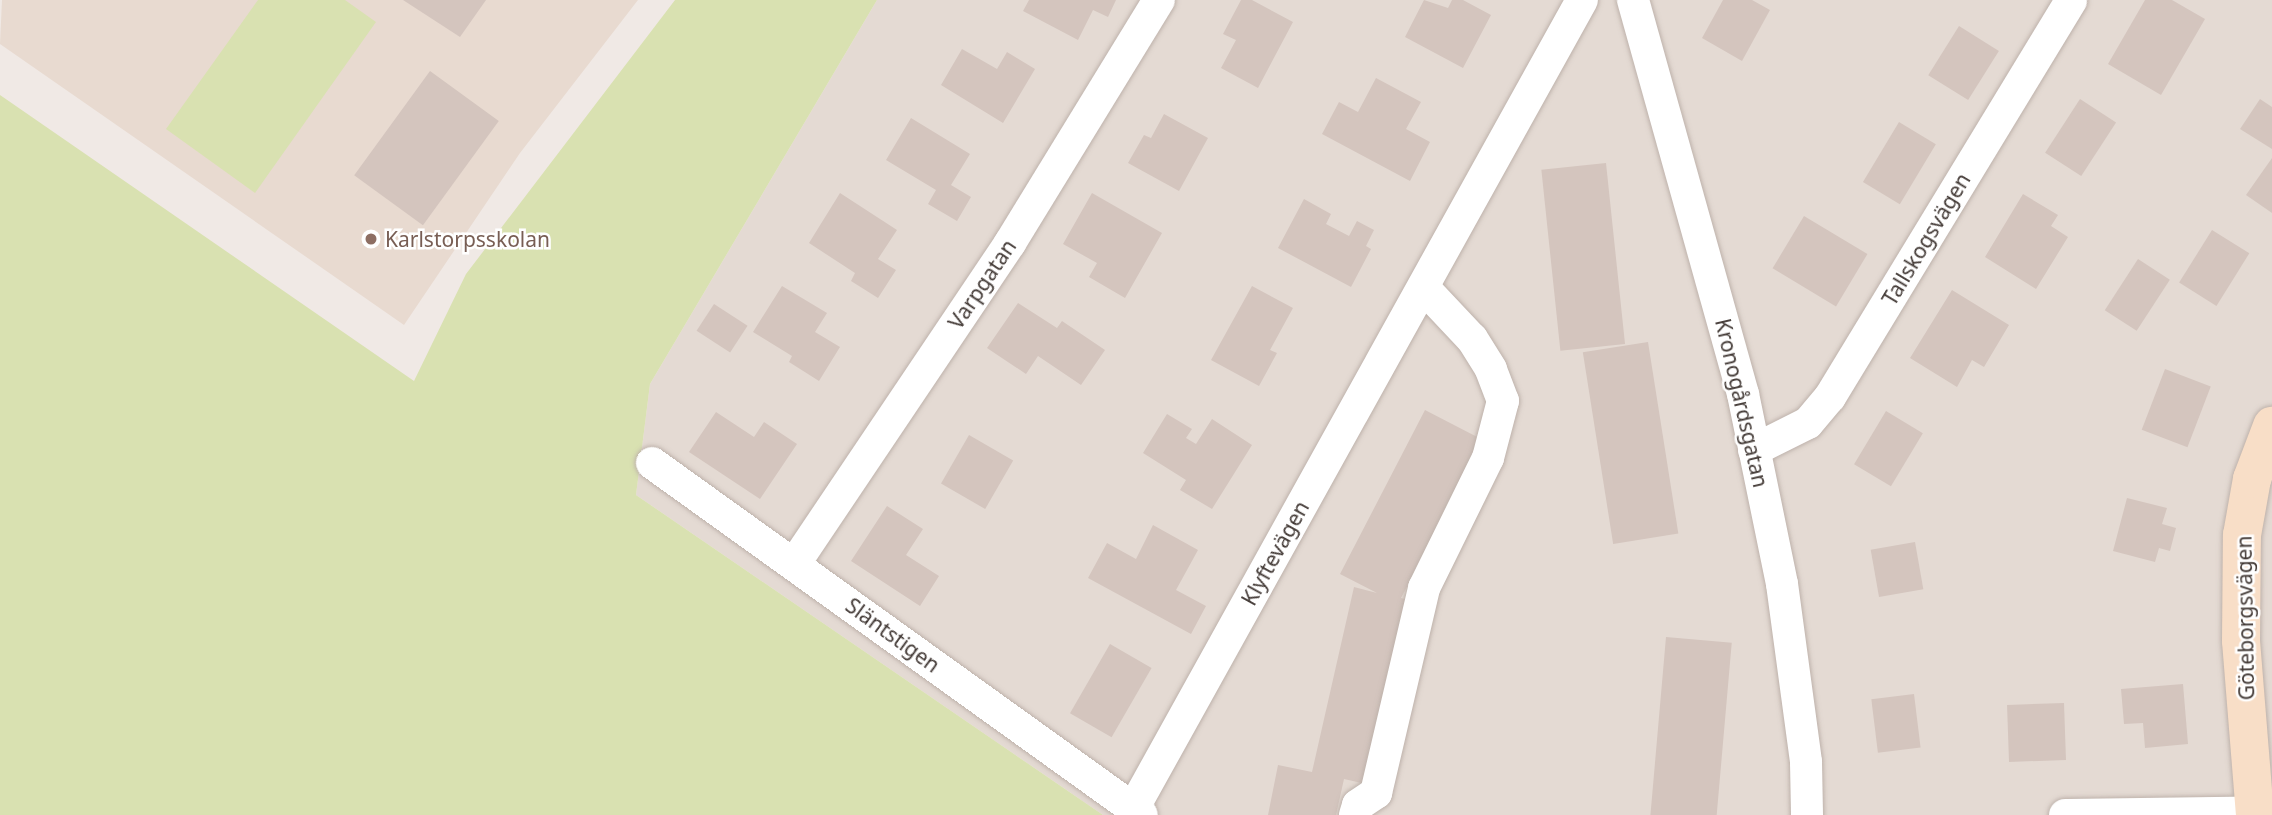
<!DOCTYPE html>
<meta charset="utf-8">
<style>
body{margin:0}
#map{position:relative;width:2272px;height:815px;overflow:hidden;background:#f0e9e5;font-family:"Noto Sans",sans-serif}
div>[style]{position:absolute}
.residential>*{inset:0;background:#e4dad3}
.education>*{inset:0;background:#e8dad0}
.green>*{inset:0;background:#d9e1b1}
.building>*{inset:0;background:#d4c5be;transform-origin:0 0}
.roads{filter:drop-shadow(0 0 2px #beb2ab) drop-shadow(0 0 2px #beb2ab)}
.street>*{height:32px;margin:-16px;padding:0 16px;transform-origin:16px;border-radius:16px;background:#fff}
.secondary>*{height:38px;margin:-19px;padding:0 19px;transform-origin:19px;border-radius:19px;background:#f8dec7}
.dots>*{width:19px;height:19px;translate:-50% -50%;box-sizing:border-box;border:4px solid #fff;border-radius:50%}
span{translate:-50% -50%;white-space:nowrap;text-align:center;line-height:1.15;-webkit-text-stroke:5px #fff;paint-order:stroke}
.education-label{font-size:21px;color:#785e54}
.left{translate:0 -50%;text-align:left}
.street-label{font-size:21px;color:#423935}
</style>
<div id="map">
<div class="residential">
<div style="clip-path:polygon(877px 0,2272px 0,2272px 815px,1103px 815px,636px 495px,650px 384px)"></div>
</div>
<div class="education">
<div style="clip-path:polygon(2px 0,638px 0,520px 153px,404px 325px,0 44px)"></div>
</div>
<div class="green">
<div style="clip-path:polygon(258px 0,345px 0,376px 22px,255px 193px,166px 129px)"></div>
<div style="clip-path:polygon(675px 0,877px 0,650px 384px,636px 495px,1103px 815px,0 815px,0 95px,414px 381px,466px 274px)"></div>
</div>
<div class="building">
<div style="clip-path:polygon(403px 0,486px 0,460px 37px)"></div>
<div style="clip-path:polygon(1029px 0,1116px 0,1108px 17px,1093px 10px,1078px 40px,1023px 11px)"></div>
<div style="clip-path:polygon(1241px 0,1252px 0,1293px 22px,1258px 88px,1221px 68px,1236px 40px,1223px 34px)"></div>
<div style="clip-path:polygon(1424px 0,1448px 8px,1452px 0,1463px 0,1491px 15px,1463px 68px,1405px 37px)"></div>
<div style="clip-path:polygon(1723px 0,1752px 0,1770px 10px,1742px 61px,1702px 38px)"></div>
<div style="clip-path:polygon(2145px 0,2172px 0,2205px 19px,2161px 95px,2108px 64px)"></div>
<div style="left:1959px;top:26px;width:47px;height:58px;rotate:32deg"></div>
<div style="clip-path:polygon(962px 49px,997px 69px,1007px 52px,1035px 69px,1003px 123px,941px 85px)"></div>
<div style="left:430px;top:71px;width:85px;height:129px;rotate:36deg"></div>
<div style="clip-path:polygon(1376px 78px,1421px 102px,1406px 129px,1430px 142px,1410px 181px,1322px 134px,1339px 102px,1358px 112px)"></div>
<div style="left:2080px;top:99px;width:43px;height:64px;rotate:33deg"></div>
<div style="clip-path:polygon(2260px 99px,2272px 107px,2272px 149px,2240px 129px)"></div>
<div style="clip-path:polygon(1164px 114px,1208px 138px,1179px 191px,1128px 163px,1144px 135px,1151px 138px)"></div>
<div style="clip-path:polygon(911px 118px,970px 154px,951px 185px,971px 197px,957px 221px,928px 204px,936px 190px,886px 160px)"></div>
<div style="left:1899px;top:122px;width:43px;height:70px;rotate:31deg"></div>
<div style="clip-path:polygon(2272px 158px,2272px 213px,2246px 195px)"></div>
<div style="left:1606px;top:163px;width:182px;height:65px;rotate:84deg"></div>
<div style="clip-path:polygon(840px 193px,897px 230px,878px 259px,896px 270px,878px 298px,851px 281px,855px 273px,809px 243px)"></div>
<div style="clip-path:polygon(1092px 193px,1162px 233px,1125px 298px,1089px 277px,1097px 263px,1063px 244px)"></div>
<div style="clip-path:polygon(2023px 194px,2058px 215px,2051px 226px,2068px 237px,2036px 289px,1985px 257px)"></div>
<div style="clip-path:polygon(1304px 199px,1331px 214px,1326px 224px,1349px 236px,1357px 221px,1374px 230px,1366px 246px,1371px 249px,1351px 287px,1278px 248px)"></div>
<div style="left:1804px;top:216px;width:74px;height:61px;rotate:31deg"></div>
<div style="left:2212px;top:230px;width:44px;height:62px;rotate:32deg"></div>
<div style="left:2138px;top:259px;width:38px;height:61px;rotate:33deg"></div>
<div style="clip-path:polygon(782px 286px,827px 313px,815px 332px,840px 347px,819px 381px,789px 362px,792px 356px,753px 332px)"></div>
<div style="clip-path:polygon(1252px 286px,1293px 308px,1270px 350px,1277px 353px,1259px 386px,1211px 360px)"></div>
<div style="clip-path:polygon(1952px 290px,2009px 325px,1984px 367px,1972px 360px,1957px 387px,1910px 358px)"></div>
<div style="clip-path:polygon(1018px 303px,1057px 328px,1062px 321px,1105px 350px,1081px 385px,1038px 356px,1026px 374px,987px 348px)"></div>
<div style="left:714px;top:304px;width:40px;height:32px;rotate:33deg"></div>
<div style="left:1648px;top:342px;width:194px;height:66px;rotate:81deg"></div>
<div style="left:2165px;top:369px;width:49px;height:65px;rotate:21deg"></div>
<div style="clip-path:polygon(1425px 410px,1483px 440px,1401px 598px,1417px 602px,1375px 786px,1344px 779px,1336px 815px,1268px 815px,1278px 765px,1312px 772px,1354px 587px,1377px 593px,1340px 574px)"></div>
<div style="left:1886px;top:411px;width:43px;height:62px;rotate:31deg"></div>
<div style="clip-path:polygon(716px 412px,754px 437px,764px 422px,797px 444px,760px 499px,689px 452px)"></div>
<div style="clip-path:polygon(1167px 414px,1192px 429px,1186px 438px,1196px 444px,1212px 419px,1252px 445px,1212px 509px,1180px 490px,1186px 480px,1143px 453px)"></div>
<div style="left:969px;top:435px;width:51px;height:56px;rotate:30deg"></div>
<div style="clip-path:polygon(2127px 498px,2167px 508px,2162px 524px,2176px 528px,2170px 551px,2159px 548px,2155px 562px,2113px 551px)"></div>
<div style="clip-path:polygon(887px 506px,923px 529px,906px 555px,939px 576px,920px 606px,851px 561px)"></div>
<div style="clip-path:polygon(1153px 525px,1198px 550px,1176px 590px,1206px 606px,1191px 634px,1088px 578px,1107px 543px,1136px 559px)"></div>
<div style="left:1915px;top:542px;width:48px;height:45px;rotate:80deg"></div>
<div style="left:1666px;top:637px;width:66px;height:179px;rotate:5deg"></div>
<div style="left:1110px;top:644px;width:48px;height:80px;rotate:30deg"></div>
<div style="clip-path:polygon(2183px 684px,2188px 744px,2145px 748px,2143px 723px,2124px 724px,2121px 689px)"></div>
<div style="left:1914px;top:694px;width:54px;height:43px;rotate:83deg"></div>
<div style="left:2064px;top:703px;width:57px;height:57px;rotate:88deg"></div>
</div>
<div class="roads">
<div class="street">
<div style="left:1633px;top:0;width:409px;rotate:74.4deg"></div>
<div style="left:1743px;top:394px;width:194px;rotate:78.4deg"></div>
<div style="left:1782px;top:584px;width:180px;rotate:82.3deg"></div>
<div style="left:1806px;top:762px;width:53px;rotate:88.9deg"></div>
<div style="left:1754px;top:450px;width:60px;rotate:-26.6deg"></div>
<div style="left:1808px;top:423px;width:34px;rotate:-50deg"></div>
<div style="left:1830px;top:397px;width:464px;rotate:-58.7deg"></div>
<div style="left:652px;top:463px;width:603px;rotate:35.69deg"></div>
<div style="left:795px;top:563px;width:386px;rotate:-56.1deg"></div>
<div style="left:1010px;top:243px;width:285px;rotate:-58.5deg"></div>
<div style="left:1133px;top:809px;width:925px;rotate:-60.97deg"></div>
<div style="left:1355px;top:815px;width:10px;rotate:-73deg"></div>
<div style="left:1358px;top:805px;width:22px;rotate:-34deg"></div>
<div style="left:1376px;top:793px;width:211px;rotate:-76.8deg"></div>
<div style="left:1424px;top:588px;width:145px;rotate:-63.8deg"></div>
<div style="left:1488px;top:458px;width:59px;rotate:-75.3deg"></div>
<div style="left:1503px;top:401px;width:34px;rotate:-111deg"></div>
<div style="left:1491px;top:369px;width:36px;rotate:-122deg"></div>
<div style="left:1472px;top:339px;width:71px;rotate:-133.3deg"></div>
<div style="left:2065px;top:815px;width:207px;rotate:-0.8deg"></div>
</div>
<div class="secondary">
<div style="left:2255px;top:815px;width:175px;rotate:-94.6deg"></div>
<div style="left:2241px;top:641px;width:106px;rotate:-89.5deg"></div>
<div style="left:2242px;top:535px;width:57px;rotate:-79.9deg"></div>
<div style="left:2252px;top:479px;width:57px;rotate:-69.3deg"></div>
</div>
</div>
<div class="dots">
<div style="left:371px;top:239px;background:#8d6e63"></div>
</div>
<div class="education-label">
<span class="left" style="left:385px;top:239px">Karlstorpsskolan</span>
</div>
<div class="street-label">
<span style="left:1926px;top:239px;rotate:-59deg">Tallskogsvägen</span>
<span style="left:982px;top:284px;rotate:-56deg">Varpgatan</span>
<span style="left:1742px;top:403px;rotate:77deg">Kronogårdsgatan</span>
<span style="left:1275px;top:553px;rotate:-61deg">Klyftevägen</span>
<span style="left:2245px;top:618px;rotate:-91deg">Göteborgsvägen</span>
<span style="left:893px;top:635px;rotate:36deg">Släntstigen</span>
</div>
</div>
